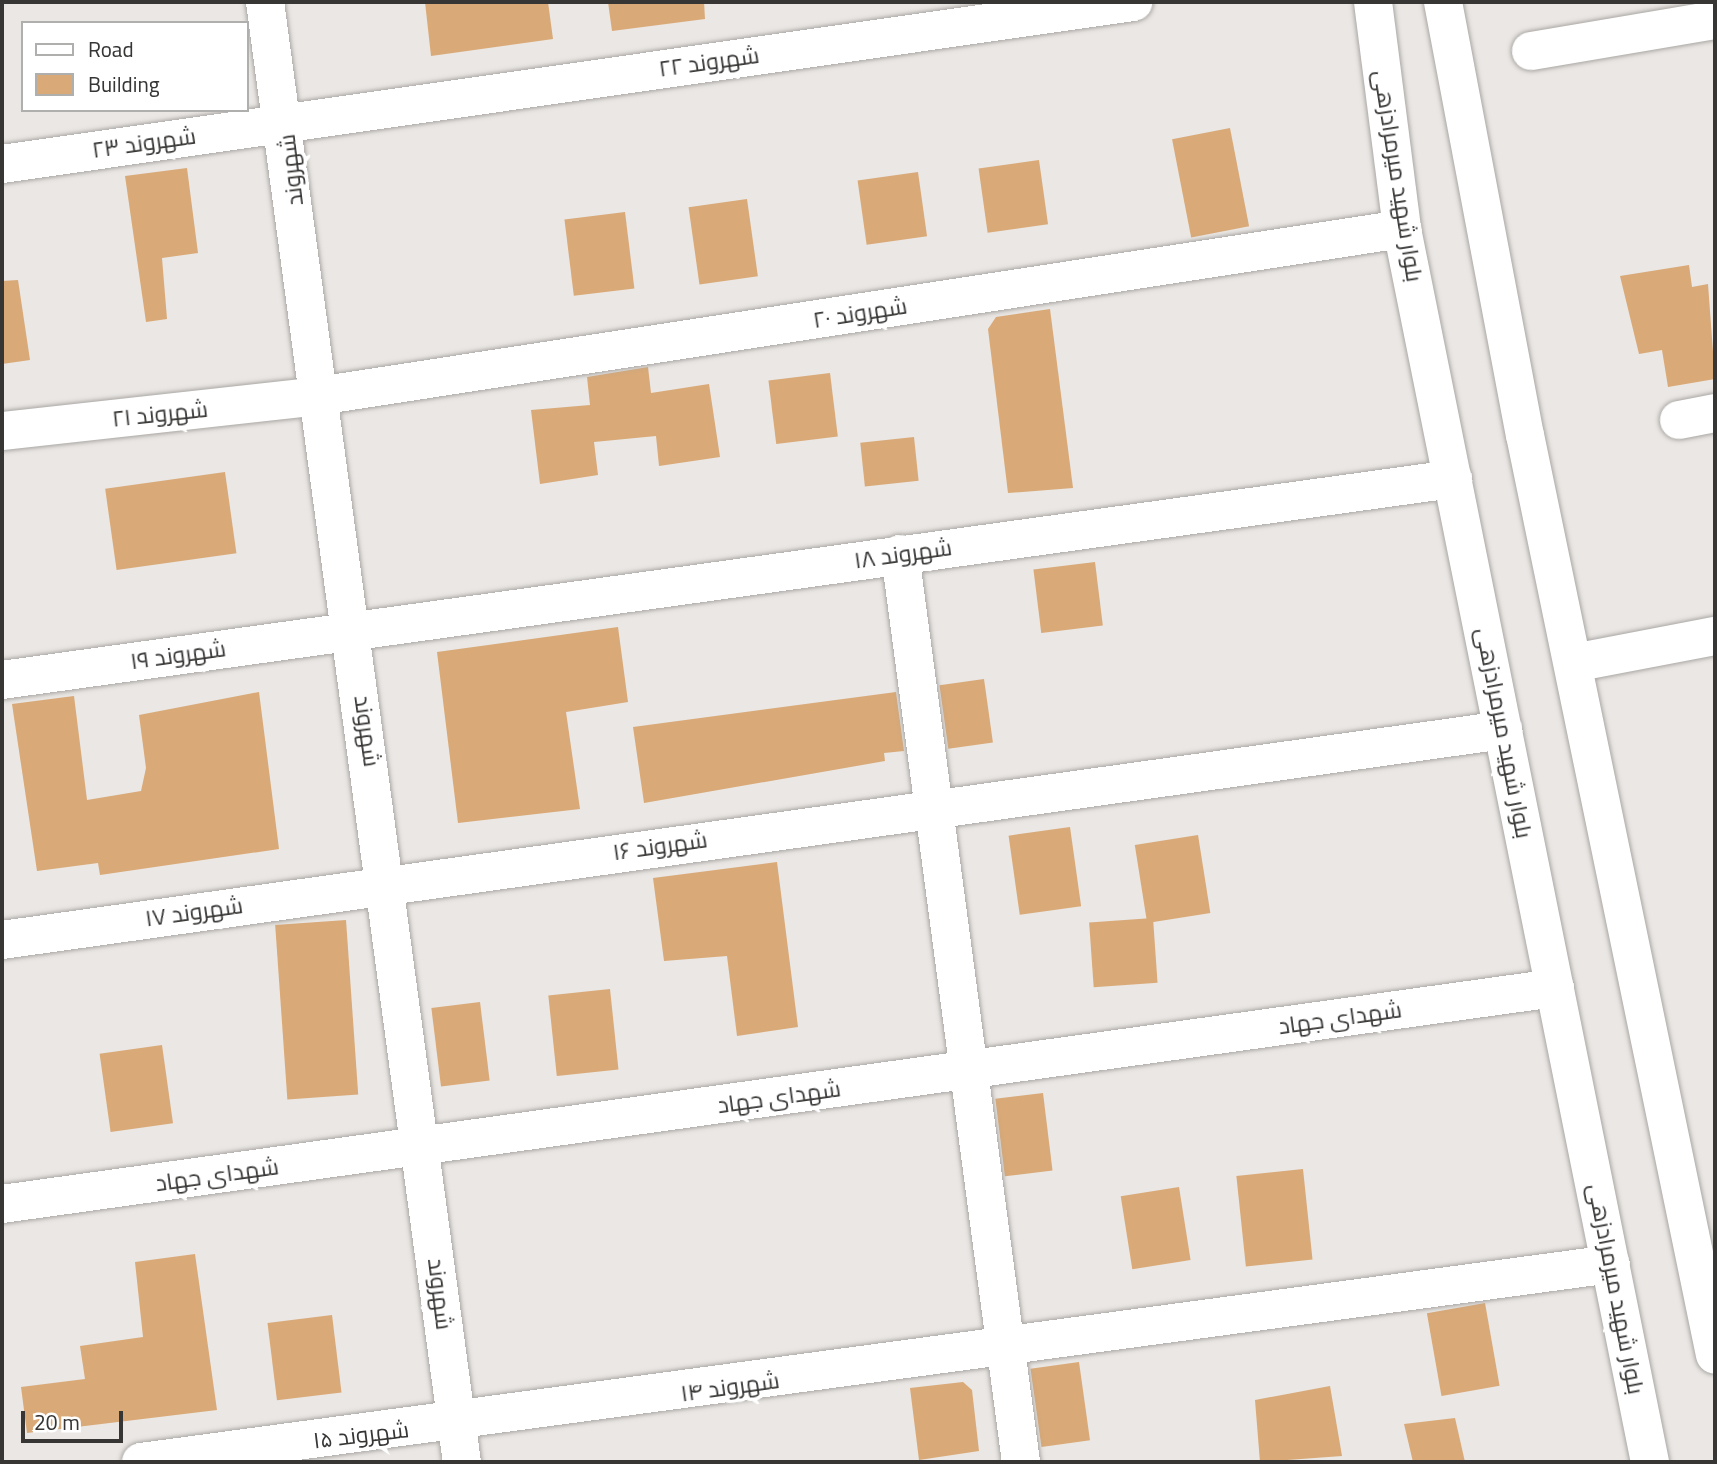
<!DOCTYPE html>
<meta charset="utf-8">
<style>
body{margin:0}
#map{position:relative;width:1717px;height:1464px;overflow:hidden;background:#eae7e4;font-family:Georgia,Cairo,serif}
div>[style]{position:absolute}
.building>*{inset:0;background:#d9a977;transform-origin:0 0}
.roads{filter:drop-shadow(0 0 2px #aaa7a4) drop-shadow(0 0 2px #aaa7a4)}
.minor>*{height:38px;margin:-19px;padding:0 19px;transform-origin:19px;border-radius:19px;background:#fff}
.major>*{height:38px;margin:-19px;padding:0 19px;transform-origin:19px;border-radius:19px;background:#fff}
span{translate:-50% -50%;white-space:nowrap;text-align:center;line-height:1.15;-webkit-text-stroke:7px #fff;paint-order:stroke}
.street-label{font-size:23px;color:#373635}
.frame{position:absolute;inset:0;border:4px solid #373635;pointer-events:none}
.legend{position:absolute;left:21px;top:21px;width:228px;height:91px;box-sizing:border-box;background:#fff;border:2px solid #afafae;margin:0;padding:9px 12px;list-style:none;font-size:21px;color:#373635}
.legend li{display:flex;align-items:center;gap:14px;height:35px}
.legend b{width:35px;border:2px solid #afafae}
.scale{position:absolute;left:21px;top:1411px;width:102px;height:32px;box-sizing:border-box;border:4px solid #373635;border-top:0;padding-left:9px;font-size:21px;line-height:24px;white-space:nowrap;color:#373635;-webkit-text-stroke:5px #fff;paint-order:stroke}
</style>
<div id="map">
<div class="building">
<div style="clip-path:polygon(425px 2px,548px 2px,553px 39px,431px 56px)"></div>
<div style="clip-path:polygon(608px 2px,704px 2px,705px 19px,612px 31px)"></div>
<div style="left:1230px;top:128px;width:100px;height:59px;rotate:79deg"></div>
<div style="left:1039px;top:160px;width:65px;height:61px;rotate:82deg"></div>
<div style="clip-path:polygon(187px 168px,198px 253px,162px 258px,167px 319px,146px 322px,125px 176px)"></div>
<div style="left:918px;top:172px;width:65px;height:61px;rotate:82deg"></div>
<div style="left:747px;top:199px;width:78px;height:59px;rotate:82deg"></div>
<div style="left:625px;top:212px;width:77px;height:61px;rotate:83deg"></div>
<div style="clip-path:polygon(1689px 265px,1692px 287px,1708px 284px,1715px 379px,1668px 387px,1662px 350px,1639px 354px,1620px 276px)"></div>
<div style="clip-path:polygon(18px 280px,30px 360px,2px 364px,2px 281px)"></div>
<div style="clip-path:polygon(1050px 309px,1073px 488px,1008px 493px,988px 329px,996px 317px)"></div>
<div style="clip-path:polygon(648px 367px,651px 393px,709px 384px,720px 457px,659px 466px,656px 436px,594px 442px,598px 475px,540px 484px,531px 410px,590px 405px,587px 377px)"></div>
<div style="left:830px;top:373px;width:64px;height:62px;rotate:83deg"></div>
<div style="left:914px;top:437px;width:44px;height:54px;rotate:84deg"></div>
<div style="left:225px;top:472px;width:82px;height:121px;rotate:82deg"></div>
<div style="left:1095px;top:562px;width:64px;height:62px;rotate:83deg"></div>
<div style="clip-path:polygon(618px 627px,628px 702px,566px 712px,580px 809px,458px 823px,437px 652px)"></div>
<div style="left:984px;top:679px;width:64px;height:45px;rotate:82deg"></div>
<div style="clip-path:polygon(259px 692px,279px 849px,100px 875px,98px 863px,37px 871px,12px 704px,74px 696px,87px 800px,141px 791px,146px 768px,139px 715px)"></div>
<div style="clip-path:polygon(896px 692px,904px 751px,884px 753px,885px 761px,644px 803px,633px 727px)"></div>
<div style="left:1070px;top:827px;width:80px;height:62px;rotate:82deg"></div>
<div style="left:1198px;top:835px;width:79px;height:64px;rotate:81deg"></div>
<div style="clip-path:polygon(777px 862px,798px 1027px,737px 1036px,727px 956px,664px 961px,653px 878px)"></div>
<div style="left:1153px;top:918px;width:65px;height:64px;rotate:86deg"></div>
<div style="left:346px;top:920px;width:175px;height:71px;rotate:86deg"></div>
<div style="left:610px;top:989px;width:81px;height:62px;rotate:84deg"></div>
<div style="left:480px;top:1002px;width:79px;height:49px;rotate:83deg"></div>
<div style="left:162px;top:1045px;width:79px;height:63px;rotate:82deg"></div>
<div style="left:1043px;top:1093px;width:78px;height:48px;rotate:83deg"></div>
<div style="left:1303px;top:1169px;width:91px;height:67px;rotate:84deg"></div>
<div style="left:1179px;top:1187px;width:74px;height:59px;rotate:81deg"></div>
<div style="clip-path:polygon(195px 1254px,217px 1410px,27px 1433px,21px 1387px,85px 1379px,80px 1346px,143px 1337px,135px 1262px)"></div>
<div style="left:1485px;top:1303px;width:84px;height:59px;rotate:80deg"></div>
<div style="left:332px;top:1315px;width:78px;height:65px;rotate:83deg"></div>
<div style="left:1079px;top:1362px;width:79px;height:49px;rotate:82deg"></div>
<div style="clip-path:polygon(963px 1382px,972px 1390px,979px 1451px,919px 1460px,910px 1388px)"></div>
<div style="clip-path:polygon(1330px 1386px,1342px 1456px,1260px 1462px,1255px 1400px)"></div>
<div style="clip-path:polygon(1455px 1418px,1465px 1462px,1413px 1462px,1404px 1424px)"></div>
</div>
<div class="roads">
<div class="minor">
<div style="left:265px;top:2px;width:1473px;rotate:82.32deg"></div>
<div style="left:1531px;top:51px;width:187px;rotate:-9.6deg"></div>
<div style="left:2px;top:164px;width:1143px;rotate:-8.15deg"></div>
<div style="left:1679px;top:420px;width:37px;rotate:-11deg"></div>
<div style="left:2px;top:431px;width:318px;rotate:-6.3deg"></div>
<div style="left:318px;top:396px;width:1097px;rotate:-8.76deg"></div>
<div style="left:900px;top:554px;width:916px;rotate:82.41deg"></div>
<div style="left:1573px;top:663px;width:145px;rotate:-10.8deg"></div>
<div style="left:2px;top:680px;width:1465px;rotate:-7.89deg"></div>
<div style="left:2px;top:940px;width:1516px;rotate:-7.96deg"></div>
<div style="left:2px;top:1204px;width:1568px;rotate:-7.92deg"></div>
<div style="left:141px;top:1462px;width:1483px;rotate:-7.67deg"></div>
</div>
<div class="major">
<div style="left:1373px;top:2px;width:229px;rotate:82.7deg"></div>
<div style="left:1402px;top:229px;width:1258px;rotate:78.63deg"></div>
<div style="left:1443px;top:2px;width:441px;rotate:79.3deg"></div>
<div style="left:1525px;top:435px;width:939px;rotate:78.33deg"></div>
</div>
</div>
<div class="street-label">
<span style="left:709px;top:62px;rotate:-8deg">شهروند ۲۲</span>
<span style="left:144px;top:143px;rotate:-8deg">شهروند ۲۳</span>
<span style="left:291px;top:170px;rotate:-97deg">شهروند</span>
<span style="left:1398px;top:176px;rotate:81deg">بلوار شهید میرمرادزهی</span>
<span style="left:860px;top:313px;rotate:-9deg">شهروند ۲۰</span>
<span style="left:160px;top:414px;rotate:-6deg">شهروند ۲۱</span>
<span style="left:903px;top:554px;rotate:-8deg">شهروند ۱۸</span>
<span style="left:178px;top:655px;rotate:-8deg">شهروند ۱۹</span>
<span style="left:367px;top:731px;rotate:82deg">شهروند</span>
<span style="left:1504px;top:733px;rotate:79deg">بلوار شهید میرمرادزهی</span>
<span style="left:660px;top:846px;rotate:-8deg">شهروند ۱۶</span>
<span style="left:194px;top:912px;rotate:-8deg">شهروند ۱۷</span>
<span style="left:1340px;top:1018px;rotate:-8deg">شهدای جهاد</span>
<span style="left:779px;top:1097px;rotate:-8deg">شهدای جهاد</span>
<span style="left:217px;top:1175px;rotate:-8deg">شهدای جهاد</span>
<span style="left:1616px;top:1289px;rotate:79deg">بلوار شهید میرمرادزهی</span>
<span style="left:440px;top:1294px;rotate:83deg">شهروند</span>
<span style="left:730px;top:1387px;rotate:-8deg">شهروند ۱۴</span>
<span style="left:361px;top:1435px;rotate:-7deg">شهروند ۱۵</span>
</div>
<div class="frame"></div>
<ul class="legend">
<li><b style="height:9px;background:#fff"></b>Road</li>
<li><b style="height:19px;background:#d9a977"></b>Building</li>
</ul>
<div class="scale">20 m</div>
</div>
